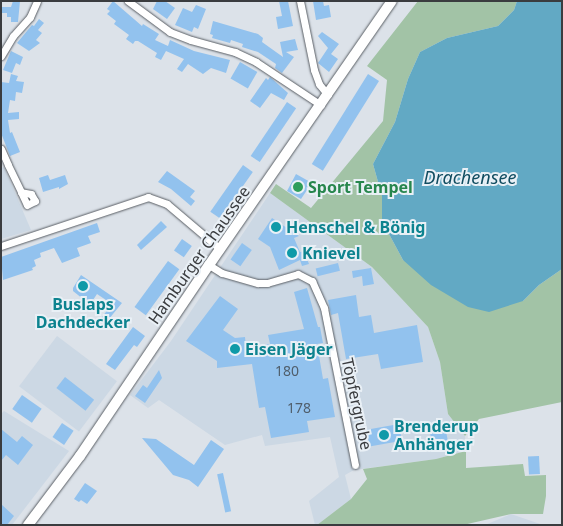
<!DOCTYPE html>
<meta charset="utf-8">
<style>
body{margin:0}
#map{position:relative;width:563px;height:526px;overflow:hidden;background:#dce2e9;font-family:"Noto Sans",sans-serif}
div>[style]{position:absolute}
.built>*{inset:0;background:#ccd8e4;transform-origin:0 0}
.green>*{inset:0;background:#a2c3a6}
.water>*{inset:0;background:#62a9c4}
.building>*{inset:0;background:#92c2ee;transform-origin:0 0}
.roads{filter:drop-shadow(0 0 1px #595e64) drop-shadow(0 0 1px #595e64)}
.minor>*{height:7px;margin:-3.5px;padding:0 3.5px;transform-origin:3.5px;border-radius:3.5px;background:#fff}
.secondary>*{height:10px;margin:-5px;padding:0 5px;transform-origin:5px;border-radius:5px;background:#fff}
.dots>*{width:14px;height:14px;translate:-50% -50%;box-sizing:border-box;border:2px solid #e9f0f6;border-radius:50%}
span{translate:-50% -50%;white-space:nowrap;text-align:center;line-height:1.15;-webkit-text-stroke:4px #e9f0f6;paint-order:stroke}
.number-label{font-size:14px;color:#505e6b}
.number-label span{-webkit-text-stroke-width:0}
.leisure-label{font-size:16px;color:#27864d;font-weight:700}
.left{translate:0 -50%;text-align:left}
.culture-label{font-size:16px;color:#0d838f;font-weight:700}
.street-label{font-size:16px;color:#3a3c3f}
.water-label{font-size:18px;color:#114d61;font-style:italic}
.frame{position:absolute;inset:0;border:2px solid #3a3c3f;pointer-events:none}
</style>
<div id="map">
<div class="built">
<div style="clip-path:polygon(4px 167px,31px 230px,1px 239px,1px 168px)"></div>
<div style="clip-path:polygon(270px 193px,372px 267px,428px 327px,440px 362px,448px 414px,465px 436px,466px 451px,436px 459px,354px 470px,345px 475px,351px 499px,317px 525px,315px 525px,309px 501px,339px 477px,330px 437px,265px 446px,262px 435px,225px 445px,159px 400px,148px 408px,130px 395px,171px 341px)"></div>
<div style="left:57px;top:336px;width:75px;height:63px;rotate:37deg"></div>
<div style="clip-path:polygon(4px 411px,69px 451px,12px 525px,1px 525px,1px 414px)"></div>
<div style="clip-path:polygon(511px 514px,543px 525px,485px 525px)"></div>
</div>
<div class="green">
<div style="clip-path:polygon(418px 1px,517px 1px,514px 10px,498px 26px,447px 38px,420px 52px,408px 79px,395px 122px,373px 164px,382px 196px,382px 221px,403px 260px,523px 301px,539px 285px,562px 269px,562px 402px,479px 419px,465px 436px,448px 414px,440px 362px,428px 327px,372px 267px,270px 193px,276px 184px,311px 208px,383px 121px,387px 80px,367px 66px)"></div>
<div style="clip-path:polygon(466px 451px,466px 468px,523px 464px,525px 476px,546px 475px,546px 496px,543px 514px,511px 514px,463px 525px,317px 525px,351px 499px,367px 479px,363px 469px,436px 459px)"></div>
</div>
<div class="water">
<div style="clip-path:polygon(517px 1px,562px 1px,562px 269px,539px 285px,523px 301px,489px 312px,468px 307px,431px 285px,403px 260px,382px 221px,382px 196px,373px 164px,395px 122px,408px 79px,420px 52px,447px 38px,498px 26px,514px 10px)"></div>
</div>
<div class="building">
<div style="clip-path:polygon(13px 1px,20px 1px,18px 22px,11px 22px,11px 17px,7px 17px,7px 13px,1px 13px,1px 7px,11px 7px)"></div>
<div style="clip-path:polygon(113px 1px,142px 26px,143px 24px,159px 34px,155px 40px,168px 46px,170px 40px,194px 51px,230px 60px,226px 73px,211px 68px,203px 74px,188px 64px,182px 72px,177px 69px,184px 59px,166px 51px,161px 60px,155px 57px,157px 53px,138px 41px,135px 41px,133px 44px,126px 39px,129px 35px,114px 24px,116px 21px,107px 14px,110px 11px,107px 9px)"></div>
<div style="clip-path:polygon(157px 1px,165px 1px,175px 8px,167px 19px,153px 9px)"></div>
<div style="clip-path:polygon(279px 1px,288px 1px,293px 26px,278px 29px,276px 17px,282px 16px)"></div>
<div style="clip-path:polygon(313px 1px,323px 1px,324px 6px,329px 5px,331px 17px,316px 20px)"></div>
<div style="clip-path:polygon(196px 5px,206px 9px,198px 29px,194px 27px,192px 32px,175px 25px,183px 8px,192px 12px)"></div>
<div style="clip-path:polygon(39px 19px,44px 23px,38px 30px,42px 33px,36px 40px,40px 43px,29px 51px,17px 43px,32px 25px,34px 26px)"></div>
<div style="clip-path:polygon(213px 21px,258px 34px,263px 38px,262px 42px,283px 57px,280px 42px,295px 39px,298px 50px,286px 52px,294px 57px,282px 73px,275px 68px,276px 64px,258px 52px,242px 47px,243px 44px,231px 40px,230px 43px,212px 38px,213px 35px,210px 34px)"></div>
<div style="clip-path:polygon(322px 32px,339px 44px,331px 54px,338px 59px,329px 72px,318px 63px,328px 48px,318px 36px)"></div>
<div style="clip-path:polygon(11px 51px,23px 57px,20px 65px,16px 63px,12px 73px,3px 70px)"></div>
<div style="left:240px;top:62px;width:20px;height:19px;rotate:30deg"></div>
<div style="clip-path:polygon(11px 74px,18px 76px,16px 81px,24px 82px,22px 93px,16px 92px,15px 101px,10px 100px,8px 113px,19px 112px,19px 119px,8px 120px,10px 133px,12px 132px,20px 152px,10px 156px,1px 133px,1px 82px,9px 83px)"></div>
<div style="left:368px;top:74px;width:13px;height:106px;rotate:32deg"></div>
<div style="clip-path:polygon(270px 77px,288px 93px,284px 100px,271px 93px,260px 108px,250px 101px,266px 78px,268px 80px)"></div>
<div style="left:287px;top:102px;width:11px;height:65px;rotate:34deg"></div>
<div style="left:243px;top:165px;width:12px;height:57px;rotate:35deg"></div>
<div style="clip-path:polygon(167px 171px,195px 191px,190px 197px,195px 201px,191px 206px,171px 189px,158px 182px)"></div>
<div style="clip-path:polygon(296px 174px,319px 187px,314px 194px,307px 190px,301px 199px,287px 191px)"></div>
<div style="clip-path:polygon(48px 175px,50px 180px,65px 175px,68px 184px,59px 189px,59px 187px,43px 192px,39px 178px)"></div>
<div style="clip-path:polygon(272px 218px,299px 236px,294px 238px,300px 252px,304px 251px,309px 264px,302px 266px,300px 260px,279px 270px,270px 247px,258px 239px)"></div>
<div style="clip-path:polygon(161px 221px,167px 227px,141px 250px,137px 245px)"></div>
<div style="clip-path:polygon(97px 223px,100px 232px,88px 236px,91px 243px,77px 248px,80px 256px,62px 263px,54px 248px,40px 253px,41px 257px,34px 260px,36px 266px,32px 268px,33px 270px,3px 280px,1px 257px)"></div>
<div style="left:182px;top:239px;width:12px;height:14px;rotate:35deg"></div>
<div style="left:242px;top:243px;width:12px;height:20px;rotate:35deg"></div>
<div style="left:168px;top:261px;width:14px;height:57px;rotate:36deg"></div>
<div style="left:338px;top:263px;width:8px;height:23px;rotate:76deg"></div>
<div style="clip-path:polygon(371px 268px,374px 284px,363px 286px,362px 276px,353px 278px,352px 271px)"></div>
<div style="clip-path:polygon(81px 275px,122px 303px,104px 325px,99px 321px,112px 304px,97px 294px,85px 312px,77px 307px,83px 299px,73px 291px,73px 288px)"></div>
<div style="clip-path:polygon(307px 288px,318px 327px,320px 327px,323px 343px,317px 344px,323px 379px,328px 378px,335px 417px,307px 421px,309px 432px,271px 438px,265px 407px,259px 408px,252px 364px,217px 368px,217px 361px,186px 341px,220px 296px,238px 309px,223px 330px,235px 338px,245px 337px,246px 348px,270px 344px,268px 335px,304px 329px,294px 292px)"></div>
<div style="clip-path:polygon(356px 295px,359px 317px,371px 315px,374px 333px,417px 325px,423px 362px,381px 369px,378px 354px,346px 359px,338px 313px,331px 315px,328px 300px)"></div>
<div style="clip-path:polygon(133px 327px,145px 336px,137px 347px,134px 345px,115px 370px,106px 364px)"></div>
<div style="clip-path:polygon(159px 370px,162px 378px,145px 403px,135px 396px,143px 385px,147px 388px)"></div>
<div style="left:65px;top:377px;width:37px;height:14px;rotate:38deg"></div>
<div style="left:22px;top:395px;width:24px;height:17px;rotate:35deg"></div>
<div style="left:62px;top:423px;width:14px;height:17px;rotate:34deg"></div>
<div style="left:399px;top:424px;width:17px;height:33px;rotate:80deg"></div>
<div style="left:445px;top:426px;width:16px;height:16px;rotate:79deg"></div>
<div style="clip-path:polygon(1px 429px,17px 442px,22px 436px,33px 445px,18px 465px,6px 455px,1px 461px)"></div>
<div style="clip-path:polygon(142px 438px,156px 439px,194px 465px,211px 440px,224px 449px,198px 487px,189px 480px,173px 475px)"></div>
<div style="left:539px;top:456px;width:18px;height:11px;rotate:87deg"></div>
<div style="left:223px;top:473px;width:39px;height:6px;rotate:78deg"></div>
<div style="clip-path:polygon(85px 483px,97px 491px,87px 504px,81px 500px,79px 502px,74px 499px)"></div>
<div style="clip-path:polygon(1px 504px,14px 516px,7px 525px,1px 525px)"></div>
</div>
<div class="roads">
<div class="minor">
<div style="left:128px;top:1px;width:52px;rotate:36.4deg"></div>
<div style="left:170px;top:32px;width:22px;rotate:21deg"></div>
<div style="left:191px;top:40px;width:46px;rotate:15.3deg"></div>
<div style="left:235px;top:52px;width:23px;rotate:25deg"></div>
<div style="left:256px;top:62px;width:78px;rotate:33.5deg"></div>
<div style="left:300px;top:1px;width:70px;rotate:78.5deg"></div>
<div style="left:314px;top:70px;width:15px;rotate:70deg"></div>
<div style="left:319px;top:84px;width:14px;rotate:51deg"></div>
<div style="left:1px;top:56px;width:23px;rotate:-59deg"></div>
<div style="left:13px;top:36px;width:25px;rotate:-48deg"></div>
<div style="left:30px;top:17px;width:17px;rotate:-66deg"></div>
<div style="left:1px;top:149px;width:17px;rotate:66deg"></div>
<div style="left:8px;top:165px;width:30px;rotate:64deg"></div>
<div style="left:21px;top:192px;width:14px;rotate:65deg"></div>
<div style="left:27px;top:205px;width:9px;rotate:-27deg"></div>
<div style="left:35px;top:201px;width:8px;rotate:-120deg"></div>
<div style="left:31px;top:194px;width:10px;rotate:-169deg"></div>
<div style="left:1px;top:246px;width:155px;rotate:-18.4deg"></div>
<div style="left:148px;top:197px;width:20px;rotate:20deg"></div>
<div style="left:167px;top:204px;width:70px;rotate:40.3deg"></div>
<div style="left:209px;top:265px;width:15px;rotate:32deg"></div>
<div style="left:222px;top:273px;width:37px;rotate:16deg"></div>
<div style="left:258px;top:283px;width:9px"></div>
<div style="left:267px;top:283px;width:32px;rotate:-16deg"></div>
<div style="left:298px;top:274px;width:16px;rotate:27deg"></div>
<div style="left:312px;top:281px;width:30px;rotate:66deg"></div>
<div style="left:324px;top:308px;width:160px;rotate:78.8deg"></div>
</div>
<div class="secondary">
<div style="left:28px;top:525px;width:86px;rotate:-53deg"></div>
<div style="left:80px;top:456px;width:230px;rotate:-56deg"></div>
<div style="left:209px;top:265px;width:321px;rotate:-55.3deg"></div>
</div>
</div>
<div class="dots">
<div style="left:298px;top:187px;background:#2e9e5b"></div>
<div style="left:276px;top:227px;background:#0f9aa8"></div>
<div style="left:292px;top:253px;background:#0f9aa8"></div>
<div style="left:83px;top:286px;background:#0f9aa8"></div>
<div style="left:235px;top:349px;background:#0f9aa8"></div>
<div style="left:384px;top:435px;background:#0f9aa8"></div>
</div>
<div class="number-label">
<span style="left:287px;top:371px">180</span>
<span style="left:299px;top:408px">178</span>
</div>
<div class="leisure-label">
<span class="left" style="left:308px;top:187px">Sport Tempel</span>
</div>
<div class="culture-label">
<span class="left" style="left:286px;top:227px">Henschel &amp; Bönig</span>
<span class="left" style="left:302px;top:253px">Knievel</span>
<span style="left:83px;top:313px">Buslaps<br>Dachdecker</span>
<span class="left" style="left:245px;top:349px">Eisen Jäger</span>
<span class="left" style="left:394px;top:435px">Brenderup<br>Anhänger</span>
</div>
<div class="street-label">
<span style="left:199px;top:255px;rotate:-55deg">Hamburger Chaussee</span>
<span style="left:357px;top:404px;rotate:78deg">Töpfergrube</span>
</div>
<div class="water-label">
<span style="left:470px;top:177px">Drachensee</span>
</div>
<div class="frame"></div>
</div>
